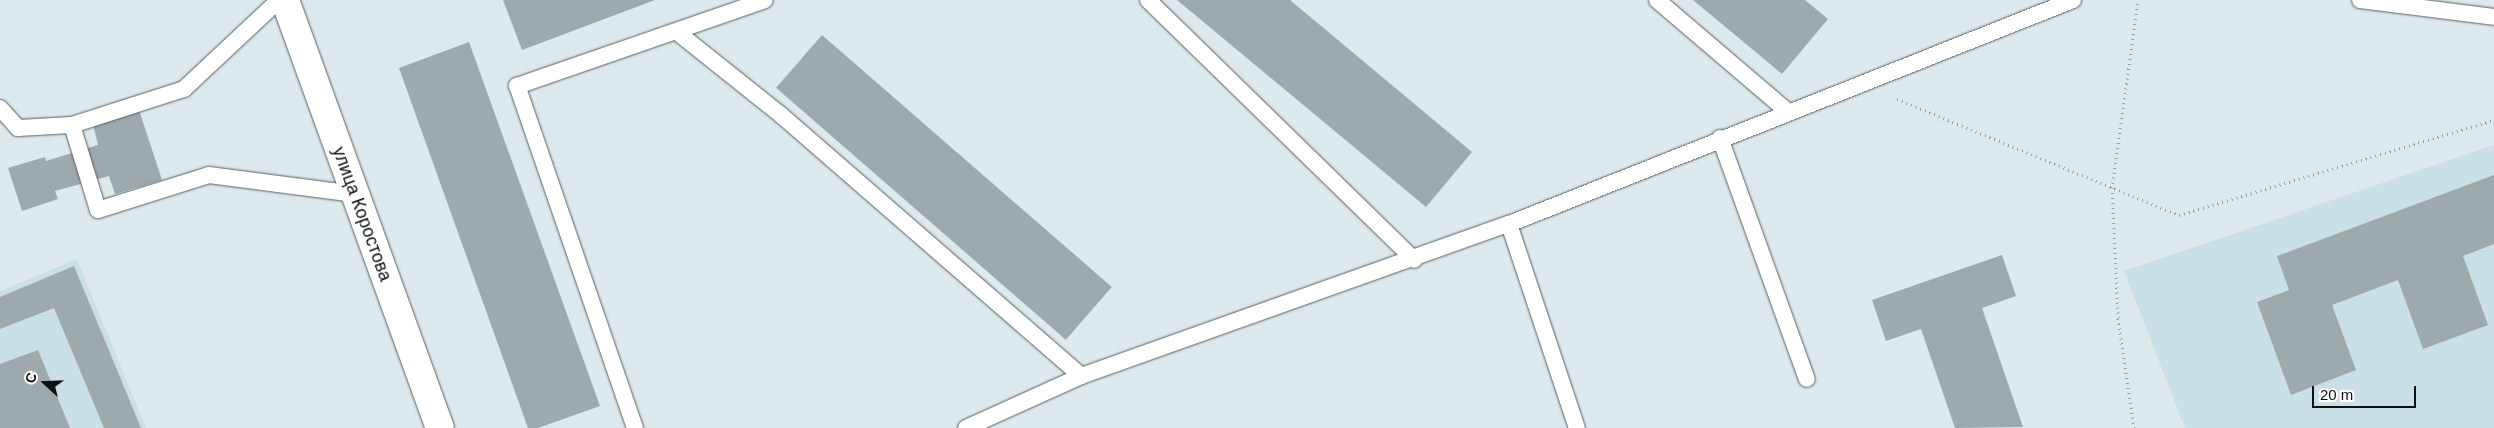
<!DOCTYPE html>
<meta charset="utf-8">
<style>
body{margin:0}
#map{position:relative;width:2494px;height:428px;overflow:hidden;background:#dde9ec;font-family:Helvetica,sans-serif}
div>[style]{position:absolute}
.built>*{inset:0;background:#cbdfe6}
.building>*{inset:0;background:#9da9ac;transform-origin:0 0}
.path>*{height:3px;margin-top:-1.5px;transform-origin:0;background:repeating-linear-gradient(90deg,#939c9f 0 1px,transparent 0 5px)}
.roads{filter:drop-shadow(0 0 1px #556063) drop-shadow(0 0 1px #556063)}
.lane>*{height:16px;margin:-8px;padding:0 8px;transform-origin:8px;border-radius:8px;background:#fff}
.secondary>*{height:28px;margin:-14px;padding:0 14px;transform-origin:14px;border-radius:14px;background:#fff}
span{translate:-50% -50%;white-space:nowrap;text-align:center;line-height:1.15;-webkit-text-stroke:4.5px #fff;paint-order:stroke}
.street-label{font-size:18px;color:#0c1012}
.north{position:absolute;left:20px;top:358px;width:50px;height:50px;-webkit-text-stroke:4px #fff;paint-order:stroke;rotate:290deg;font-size:14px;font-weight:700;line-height:20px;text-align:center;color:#0c1012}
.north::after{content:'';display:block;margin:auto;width:18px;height:22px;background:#0c1012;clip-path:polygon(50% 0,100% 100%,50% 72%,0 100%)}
.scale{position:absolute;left:2312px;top:386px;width:104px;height:22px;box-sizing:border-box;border:2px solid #0c1012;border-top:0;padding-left:6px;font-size:15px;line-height:18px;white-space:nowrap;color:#0c1012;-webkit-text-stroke:4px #fff;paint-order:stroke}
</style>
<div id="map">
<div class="built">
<div style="clip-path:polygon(2494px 145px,2494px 428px,2185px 428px,2124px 271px)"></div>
<div style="clip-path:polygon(77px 259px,146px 428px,0 428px,0 291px)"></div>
</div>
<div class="building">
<div style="clip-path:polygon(503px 0,655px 0,522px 50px)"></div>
<div style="clip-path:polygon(1177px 0,1290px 0,1472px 152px,1426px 207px)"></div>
<div style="clip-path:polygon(1693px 0,1805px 0,1828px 19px,1782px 74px)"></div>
<div style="left:822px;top:35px;width:384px;height:70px;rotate:41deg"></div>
<div style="clip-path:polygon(469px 42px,600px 406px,538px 428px,528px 428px,399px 68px)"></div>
<div style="clip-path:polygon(139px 110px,162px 180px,115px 194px,109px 176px,55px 191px,58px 199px,22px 211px,8px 168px,45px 157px,46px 161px,98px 145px,93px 124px)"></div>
<div style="clip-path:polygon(2494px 175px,2494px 244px,2463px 256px,2488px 325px,2423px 349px,2398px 280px,2332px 305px,2356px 370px,2291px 395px,2257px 302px,2289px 290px,2277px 256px)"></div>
<div style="clip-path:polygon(2002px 255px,2016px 296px,1982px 308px,2023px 427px,1955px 428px,1921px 329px,1886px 341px,1872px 300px)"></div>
<div style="clip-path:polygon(74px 266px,141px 428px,104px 428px,54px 308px,0 329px,0 297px)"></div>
<div style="clip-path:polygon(38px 350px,70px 428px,0 428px,0 364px)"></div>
</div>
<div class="path">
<div style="left:1897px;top:99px;width:305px;rotate:22.4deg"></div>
<div style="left:2179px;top:215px;width:329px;rotate:-16.8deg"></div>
<div style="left:2134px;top:428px;width:111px;rotate:-98.3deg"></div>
<div style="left:2118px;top:318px;width:130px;rotate:-92.6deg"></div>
<div style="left:2112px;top:188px;width:190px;rotate:-82.1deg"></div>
</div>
<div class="roads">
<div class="lane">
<div style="left:279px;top:0;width:130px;rotate:136.9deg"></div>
<div style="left:184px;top:89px;width:118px;rotate:162.2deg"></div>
<div style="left:72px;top:125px;width:89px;rotate:73deg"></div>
<div style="left:98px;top:210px;width:116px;rotate:-17.5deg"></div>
<div style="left:209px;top:175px;width:147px;rotate:7.4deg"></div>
<div style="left:1148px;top:0;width:372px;rotate:44.3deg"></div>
<div style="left:1657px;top:0;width:172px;rotate:40.5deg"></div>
<div style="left:2360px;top:0;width:135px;rotate:7.2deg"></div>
<div style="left:677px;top:32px;width:133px;rotate:38.6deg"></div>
<div style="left:781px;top:115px;width:398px;rotate:41deg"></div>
<div style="left:0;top:108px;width:27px;rotate:48deg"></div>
<div style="left:18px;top:128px;width:54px;rotate:-3.2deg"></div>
<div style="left:1720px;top:138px;width:256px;rotate:70.2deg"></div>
<div style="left:1509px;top:224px;width:215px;rotate:71.6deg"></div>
<div style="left:635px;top:428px;width:362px;rotate:-109deg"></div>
<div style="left:517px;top:86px;width:262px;rotate:-19.1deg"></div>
<div style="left:966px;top:428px;width:126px;rotate:-24.3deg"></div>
<div style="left:1081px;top:376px;width:454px;rotate:-19.6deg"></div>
<div style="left:1509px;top:224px;width:607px;rotate:-21.66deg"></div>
</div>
<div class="secondary">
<div style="left:285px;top:0;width:455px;rotate:70.1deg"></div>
</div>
</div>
<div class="street-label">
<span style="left:362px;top:214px;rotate:70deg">улица Коростова</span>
</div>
<div class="north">С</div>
<div class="scale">20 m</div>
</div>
